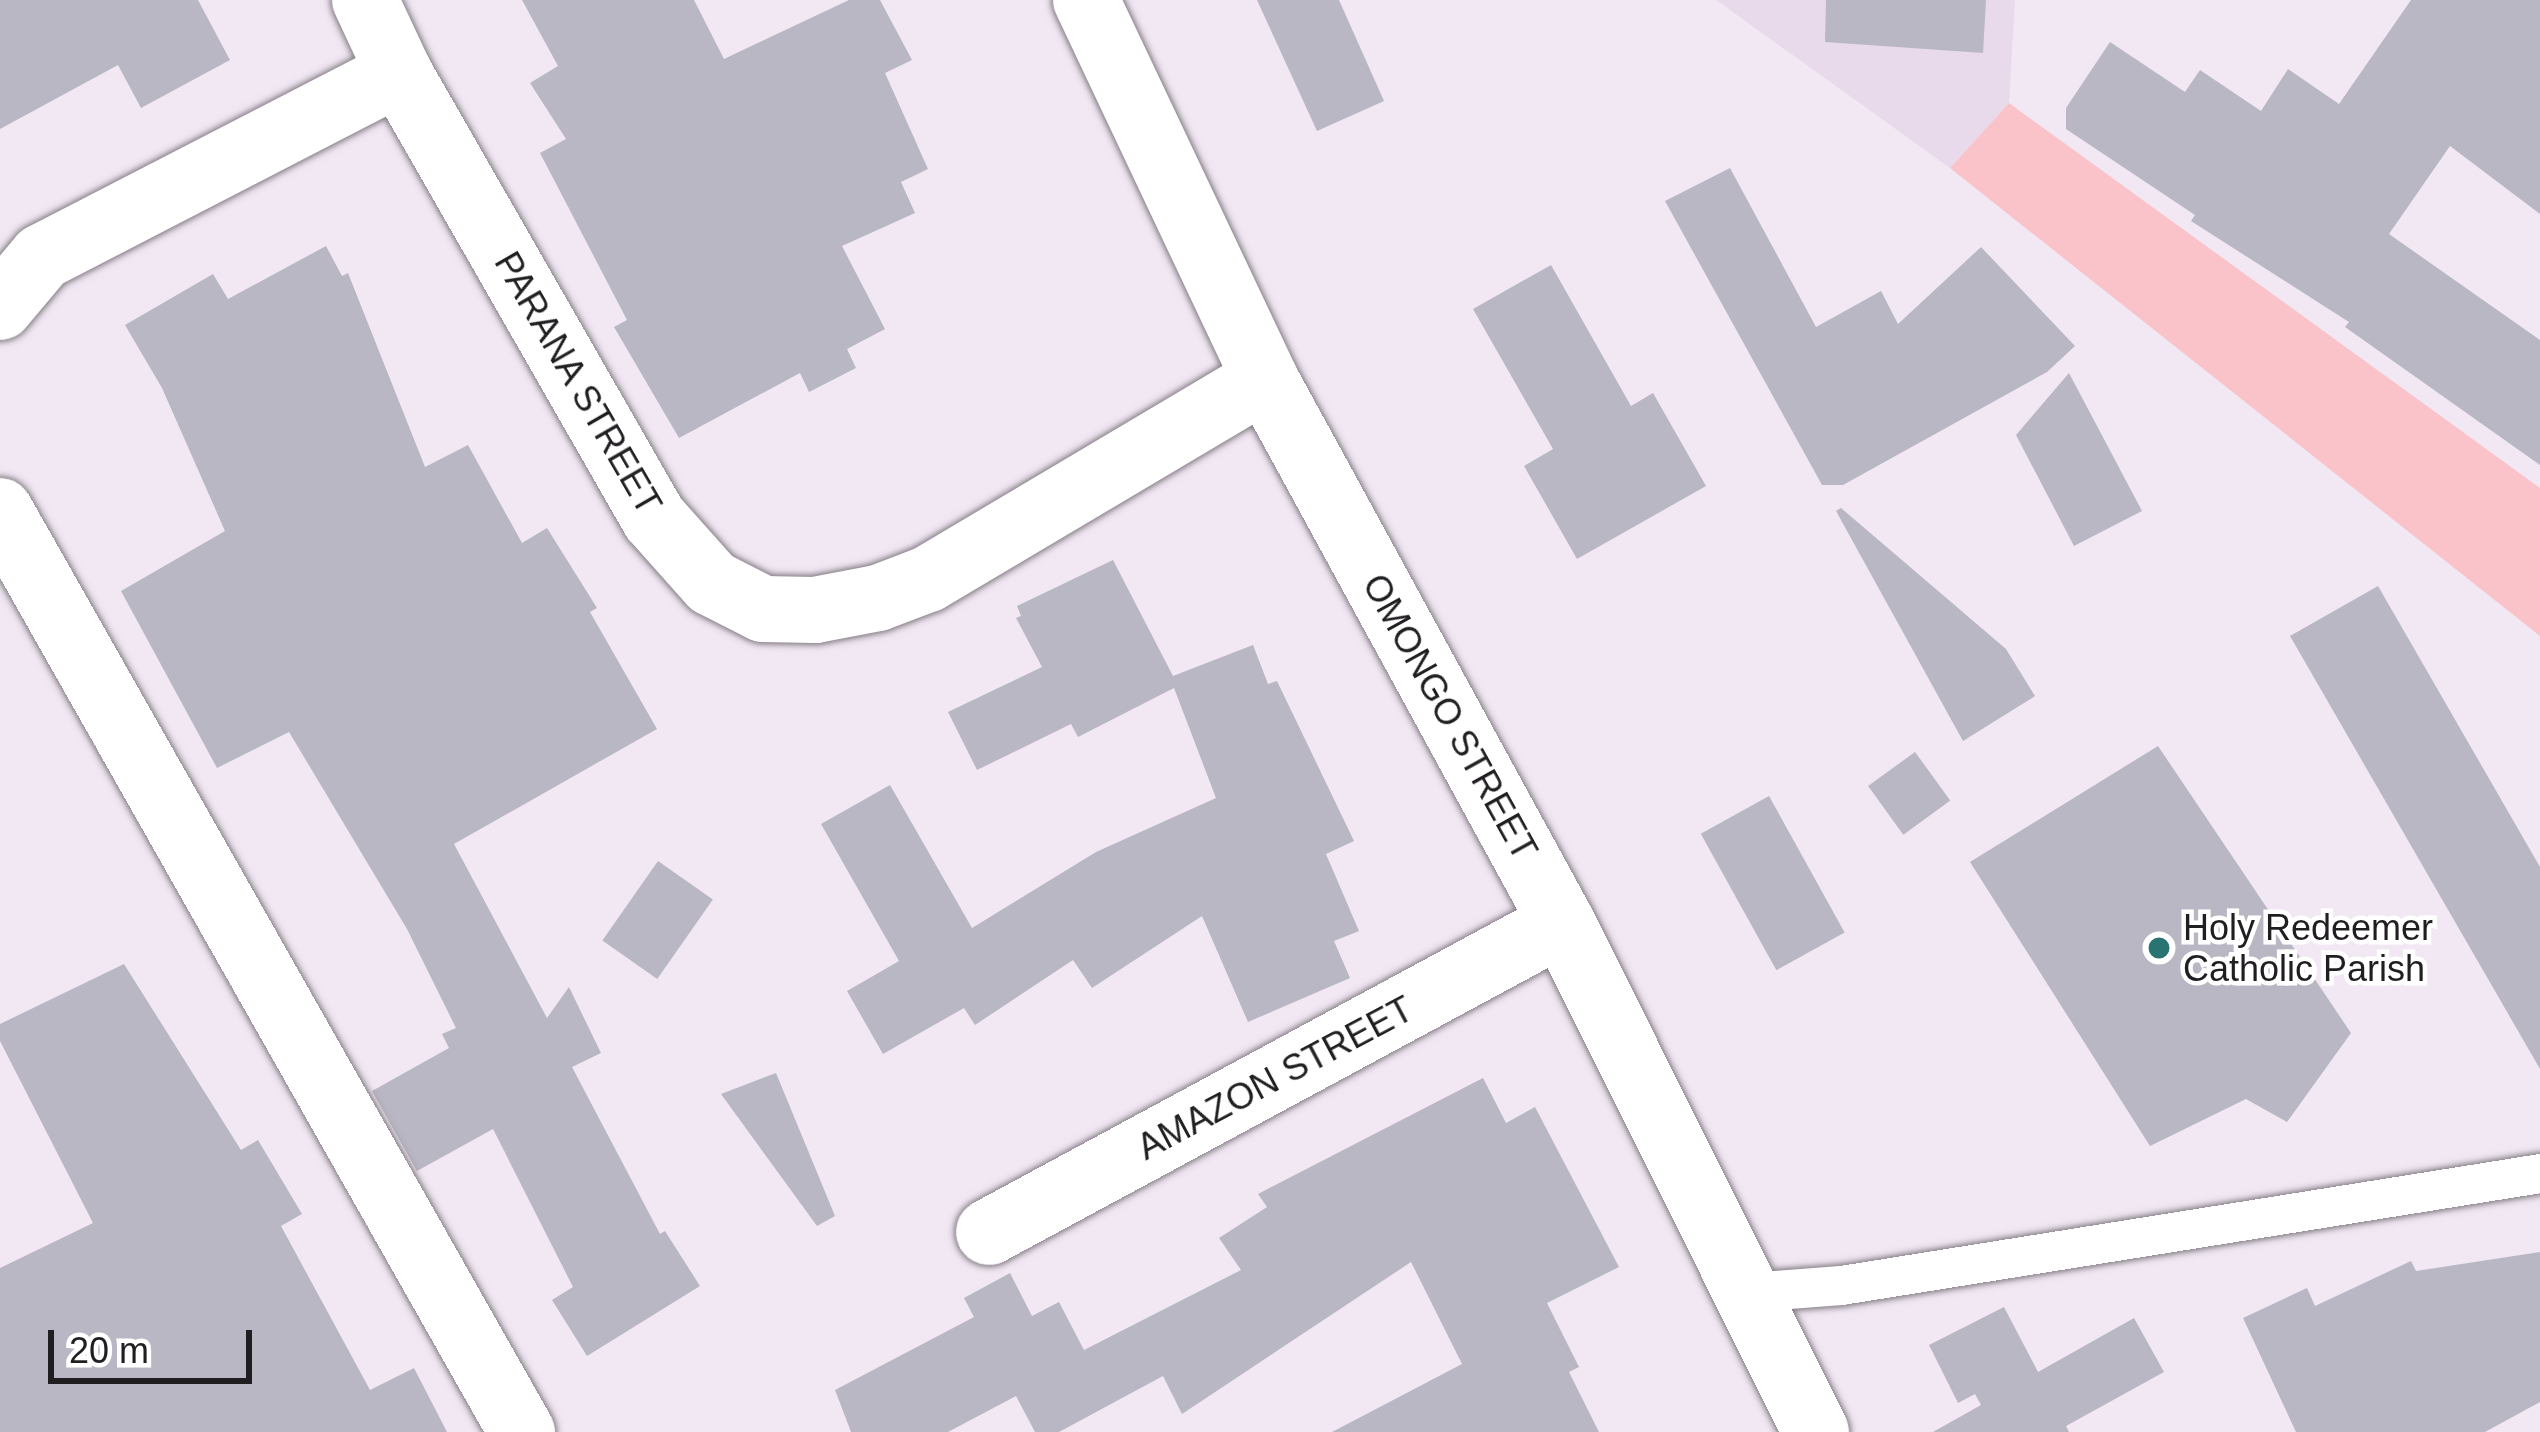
<!DOCTYPE html>
<style>
body{margin:0}
#map{position:relative;width:2540px;height:1432px;overflow:hidden;background:#f1e8f3;font-family:Helvetica,sans-serif}
div>[style]{position:absolute}
.built>*{inset:0;background:#e8daeb}
.green>*{inset:0;background:#fac3ca}
.building>*{inset:0;background:#b9b7c3;transform-origin:0 0}
.roads{filter:drop-shadow(0 0 3px #867e87) drop-shadow(0 0 3px #867e87)}
.service>*{height:39px;margin:-19.5px;padding:0 19.5px;transform-origin:19.5px;border-radius:19.5px;background:#fff}
.minor>*{height:66px;margin:-33px;padding:0 33px;transform-origin:33px;border-radius:33px;background:#fff}
.dots>*{width:33px;height:33px;translate:-50% -50%;box-sizing:border-box;border:6px solid #fff;border-radius:50%}
span{translate:-50% -50%;white-space:nowrap;text-align:center;line-height:1.15;-webkit-text-stroke:9px #fff;paint-order:stroke}
.street-label{font-size:36px;color:#211e22}
.poi-label{font-size:36px;color:#211e22}
.left{translate:0 -50%;text-align:left}
.scale{position:absolute;left:48px;top:1330px;width:204px;height:54px;box-sizing:border-box;border:6px solid #211e22;border-top:0;padding-left:15px;font-size:36px;line-height:42px;white-space:nowrap;color:#211e22;-webkit-text-stroke:9px #fff;paint-order:stroke}
</style>
<div id="map">
<div class="built">
<div style="clip-path:polygon(1716px 0,2015px 0,2009px 103px,1950px 168px)"></div>
</div>
<div class="green">
<div style="clip-path:polygon(2009px 103px,2540px 488px,2540px 636px,1950px 168px)"></div>
</div>
<div class="building">
<div style="clip-path:polygon(0 0,198px 0,230px 60px,141px 108px,118px 65px,0 129px)"></div>
<div style="clip-path:polygon(522px 0,694px 0,724px 59px,849px 0,880px 0,912px 60px,885px 73px,928px 169px,901px 182px,915px 213px,842px 246px,885px 329px,847px 349px,856px 368px,809px 392px,800px 373px,679px 438px,614px 327px,627px 320px,540px 153px,566px 139px,530px 83px,558px 66px)"></div>
<div style="clip-path:polygon(1257px 0,1339px 0,1384px 101px,1317px 131px)"></div>
<div style="clip-path:polygon(1826px 0,1986px 0,1983px 53px,1825px 42px)"></div>
<div style="clip-path:polygon(2411px 0,2540px 0,2540px 214px,2450px 146px,2389px 234px,2540px 340px,2540px 465px,2345px 327px,2349px 322px,2191px 221px,2195px 215px,2066px 129px,2066px 108px,2110px 42px,2185px 92px,2200px 70px,2261px 111px,2288px 69px,2339px 104px)"></div>
<div style="clip-path:polygon(1730px 168px,1816px 327px,1881px 291px,1898px 324px,1981px 247px,2075px 346px,2047px 372px,1843px 485px,1822px 485px,1665px 201px)"></div>
<div style="clip-path:polygon(326px 246px,342px 276px,348px 273px,425px 467px,468px 445px,522px 543px,547px 528px,597px 608px,590px 612px,657px 729px,454px 844px,547px 1018px,569px 987px,601px 1053px,572px 1067px,660px 1234px,665px 1231px,700px 1286px,587px 1356px,552px 1300px,573px 1287px,493px 1129px,417px 1171px,372px 1091px,449px 1048px,442px 1034px,456px 1028px,407px 929px,289px 732px,217px 768px,121px 591px,225px 531px,162px 388px,125px 325px,213px 274px,228px 299px)"></div>
<div style="clip-path:polygon(1551px 265px,1631px 406px,1653px 393px,1706px 486px,1577px 559px,1524px 466px,1553px 449px,1473px 309px)"></div>
<div style="clip-path:polygon(2069px 373px,2142px 511px,2074px 546px,2016px 435px)"></div>
<div style="clip-path:polygon(1841px 508px,2006px 649px,2035px 696px,1963px 741px,1836px 511px)"></div>
<div style="clip-path:polygon(1113px 560px,1173px 676px,1253px 645px,1268px 684px,1277px 681px,1354px 841px,1326px 854px,1359px 931px,1334px 941px,1350px 978px,1248px 1022px,1202px 916px,1092px 988px,1073px 960px,975px 1025px,964px 1008px,883px 1054px,847px 991px,899px 961px,821px 824px,890px 785px,972px 928px,1096px 852px,1216px 798px,1174px 688px,1078px 737px,1071px 724px,977px 770px,948px 712px,1042px 667px,1016px 618px,1021px 616px,1017px 606px)"></div>
<div style="clip-path:polygon(2378px 586px,2540px 867px,2540px 1069px,2290px 636px)"></div>
<div style="clip-path:polygon(2158px 746px,2351px 1033px,2287px 1122px,2246px 1099px,2150px 1146px,1970px 862px)"></div>
<div style="left:1915px;top:752px;width:60px;height:58px;rotate:54deg"></div>
<div style="left:1769px;top:796px;width:156px;height:78px;rotate:61deg"></div>
<div style="left:658px;top:861px;width:67px;height:97px;rotate:35deg"></div>
<div style="clip-path:polygon(124px 964px,241px 1150px,258px 1140px,302px 1214px,281px 1226px,370px 1390px,414px 1368px,447px 1432px,0 1432px,0 1268px,93px 1223px,0 1041px,0 1024px)"></div>
<div style="clip-path:polygon(776px 1073px,835px 1216px,817px 1226px,721px 1094px)"></div>
<div style="clip-path:polygon(1483px 1078px,1506px 1123px,1535px 1107px,1619px 1267px,1547px 1303px,1579px 1367px,1569px 1372px,1599px 1432px,1332px 1432px,1462px 1364px,1411px 1262px,1182px 1414px,1163px 1376px,1059px 1432px,1035px 1432px,1016px 1396px,948px 1432px,851px 1432px,835px 1390px,974px 1317px,964px 1298px,1010px 1273px,1032px 1316px,1059px 1302px,1084px 1350px,1241px 1270px,1219px 1238px,1267px 1207px,1258px 1194px)"></div>
<div style="clip-path:polygon(2540px 1252px,2540px 1402px,2485px 1432px,2296px 1432px,2243px 1318px,2307px 1288px,2315px 1306px,2411px 1261px,2416px 1271px)"></div>
<div style="clip-path:polygon(2004px 1307px,2038px 1372px,2134px 1318px,2164px 1372px,2066px 1426px,2069px 1432px,1933px 1432px,1981px 1405px,1975px 1394px,1958px 1403px,1929px 1345px)"></div>
</div>
<div class="roads">
<div class="service">
<div style="left:1749px;top:1292px;width:92px;rotate:-4.4deg"></div>
<div style="left:1841px;top:1285px;width:708px;rotate:-9.1deg"></div>
</div>
<div class="minor">
<div style="left:365px;top:0;width:81px;rotate:65deg"></div>
<div style="left:399px;top:73px;width:513px;rotate:60.19deg"></div>
<div style="left:654px;top:518px;width:87px;rotate:48.3deg"></div>
<div style="left:712px;top:583px;width:57px;rotate:27deg"></div>
<div style="left:763px;top:609px;width:52px;rotate:1.1deg"></div>
<div style="left:815px;top:610px;width:64px;rotate:-10.8deg"></div>
<div style="left:878px;top:598px;width:53px;rotate:-20.8deg"></div>
<div style="left:928px;top:579px;width:392px;rotate:-30.7deg"></div>
<div style="left:1086px;top:0;width:419px;rotate:64.7deg"></div>
<div style="left:1265px;top:379px;width:620px;rotate:61.37deg"></div>
<div style="left:1562px;top:923px;width:569px;rotate:63.48deg"></div>
<div style="left:0;top:307px;width:65px;rotate:-50deg"></div>
<div style="left:42px;top:257px;width:402px;rotate:-27.3deg"></div>
<div style="left:0;top:511px;width:1059px;rotate:60.46deg"></div>
<div style="left:989px;top:1232px;width:651px;rotate:-28.34deg"></div>
</div>
</div>
<div class="dots">
<div style="left:2159px;top:948px;background:#297373"></div>
</div>
<div class="street-label">
<span style="left:578px;top:383px;rotate:60deg">PARANA STREET</span>
<span style="left:1450px;top:717px;rotate:61deg">OMONGO STREET</span>
<span style="left:1275px;top:1078px;rotate:-28deg">AMAZON STREET</span>
</div>
<div class="poi-label">
<span class="left" style="left:2183px;top:948px">Holy Redeemer<br>Catholic Parish</span>
</div>
<div class="scale">20 m</div>
</div>
